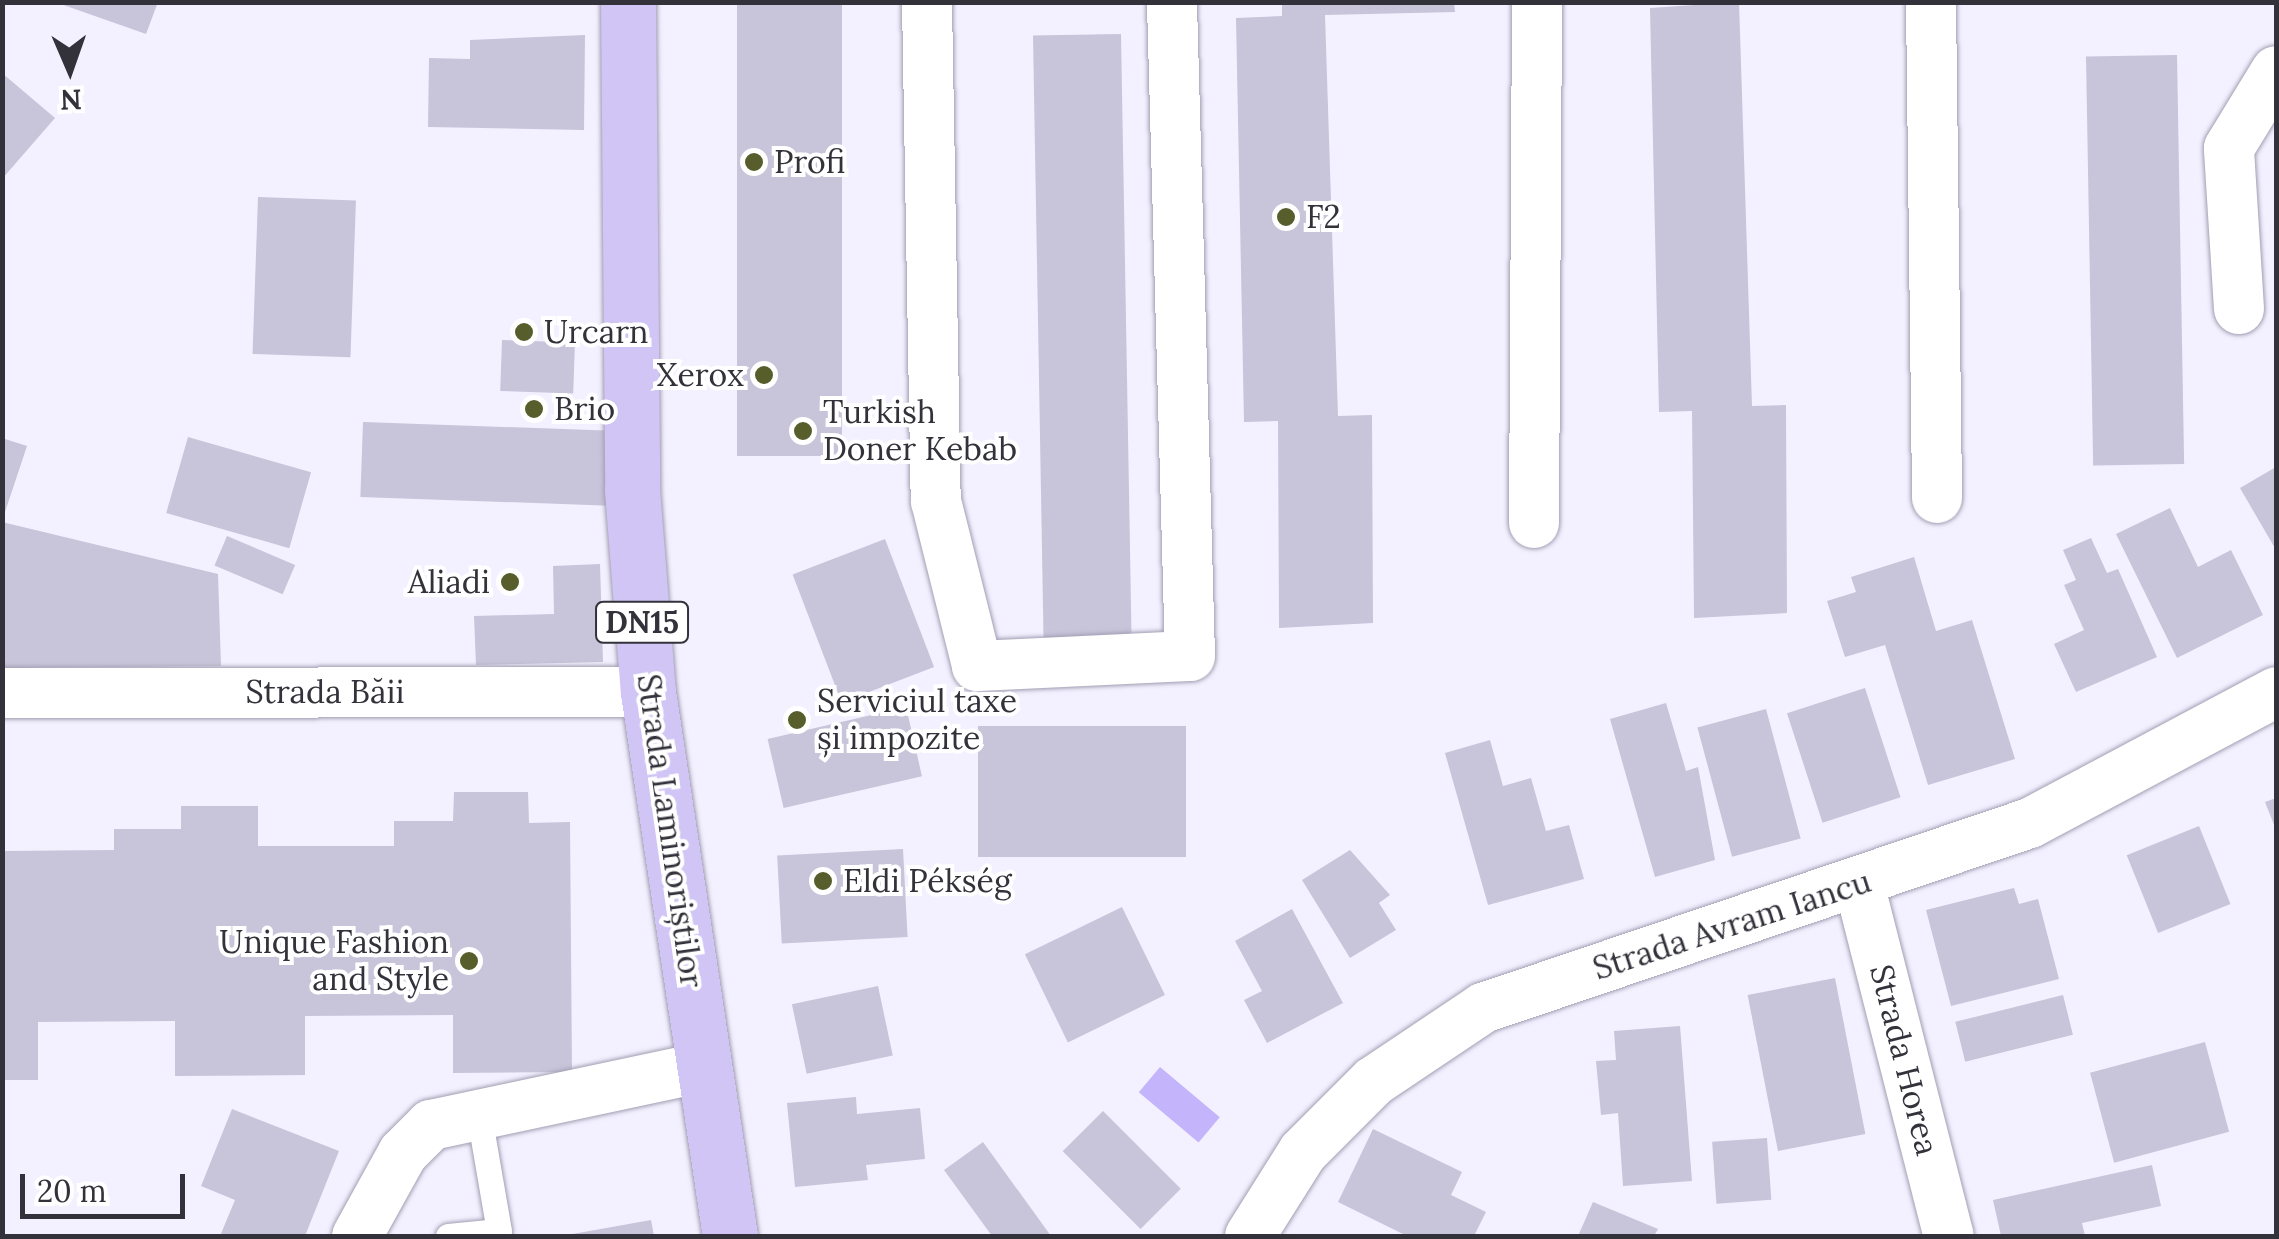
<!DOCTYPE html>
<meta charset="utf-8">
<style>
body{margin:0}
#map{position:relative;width:2279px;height:1239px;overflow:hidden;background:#f3f1ff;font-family:Lora,serif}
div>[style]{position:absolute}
.water>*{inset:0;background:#c4b4fb;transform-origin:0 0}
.building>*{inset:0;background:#c8c4da;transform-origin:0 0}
.roads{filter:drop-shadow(0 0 2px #a29eb3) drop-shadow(0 0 2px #a29eb3)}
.lane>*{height:25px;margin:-12.5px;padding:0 12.5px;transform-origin:12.5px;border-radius:12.5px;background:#fff}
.street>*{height:50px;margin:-25px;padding:0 25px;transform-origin:25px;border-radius:25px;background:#fff}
.primary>*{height:55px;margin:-27.5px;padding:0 27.5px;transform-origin:27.5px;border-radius:27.5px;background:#d1c5f5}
.dots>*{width:28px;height:28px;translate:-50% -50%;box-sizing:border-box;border:5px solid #fff;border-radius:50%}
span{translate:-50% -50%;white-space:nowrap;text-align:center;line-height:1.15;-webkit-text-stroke:8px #fff;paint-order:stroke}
.shield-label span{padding:2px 8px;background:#fff;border:2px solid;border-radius:8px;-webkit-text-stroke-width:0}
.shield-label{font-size:30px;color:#33323b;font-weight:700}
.poi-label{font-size:32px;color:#33323b}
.left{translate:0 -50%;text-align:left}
.right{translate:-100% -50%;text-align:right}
.street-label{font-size:32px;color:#33323b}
.frame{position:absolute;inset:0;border:5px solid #33323b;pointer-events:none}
.north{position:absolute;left:20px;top:20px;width:100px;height:100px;-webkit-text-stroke:8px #fff;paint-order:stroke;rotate:178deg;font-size:28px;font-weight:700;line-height:40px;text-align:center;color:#33323b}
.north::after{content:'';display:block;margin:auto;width:35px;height:45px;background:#33323b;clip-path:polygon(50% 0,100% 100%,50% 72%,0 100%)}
.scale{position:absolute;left:20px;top:1174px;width:165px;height:45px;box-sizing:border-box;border:5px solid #33323b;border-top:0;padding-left:12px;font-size:30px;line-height:35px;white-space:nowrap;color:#33323b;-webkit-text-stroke:8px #fff;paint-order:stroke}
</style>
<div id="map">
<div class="water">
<div style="left:1160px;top:1067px;width:78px;height:33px;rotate:40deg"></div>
</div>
<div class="building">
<div style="clip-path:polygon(55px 2px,158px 2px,146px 34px)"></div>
<div style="left:737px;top:2px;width:105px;height:454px"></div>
<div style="clip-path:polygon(1282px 2px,1454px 2px,1455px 12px,1325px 15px,1338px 416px,1372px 415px,1373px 623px,1279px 628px,1278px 421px,1244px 422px,1236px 18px,1282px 16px)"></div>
<div style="clip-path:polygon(1739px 2px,1752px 406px,1786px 405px,1787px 613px,1694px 618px,1692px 411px,1659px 412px,1650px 8px)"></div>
<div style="left:1121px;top:34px;width:607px;height:88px;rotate:89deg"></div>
<div style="clip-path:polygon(585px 35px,584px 130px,428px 127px,429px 58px,470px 59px,470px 40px)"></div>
<div style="left:2177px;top:55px;width:409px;height:91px;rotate:89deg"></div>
<div style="clip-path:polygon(2px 73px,55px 118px,2px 179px)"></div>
<div style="left:258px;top:197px;width:98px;height:157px;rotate:2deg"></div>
<div style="left:502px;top:340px;width:73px;height:51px;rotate:2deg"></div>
<div style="left:363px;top:422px;width:249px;height:75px;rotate:2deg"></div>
<div style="left:188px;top:437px;width:128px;height:79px;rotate:16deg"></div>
<div style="clip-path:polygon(2px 438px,27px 446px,3px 518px,2px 518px)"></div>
<div style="clip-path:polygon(2276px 467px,2276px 550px,2240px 488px)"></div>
<div style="clip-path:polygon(2170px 508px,2198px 567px,2231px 550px,2263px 615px,2177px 658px,2116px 534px)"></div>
<div style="clip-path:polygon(2px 522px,218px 574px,221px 666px,2px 668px)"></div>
<div style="left:227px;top:536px;width:74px;height:32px;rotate:23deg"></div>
<div style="clip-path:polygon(2091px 538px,2107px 573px,2118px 569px,2157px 657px,2076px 692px,2054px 644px,2084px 630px,2064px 585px,2076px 580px,2063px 550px)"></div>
<div style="left:885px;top:539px;width:137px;height:99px;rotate:69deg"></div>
<div style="clip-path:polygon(1914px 557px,1936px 631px,1972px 620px,2015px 759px,1928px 785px,1885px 645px,1845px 657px,1827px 601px,1856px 592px,1851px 577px)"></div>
<div style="clip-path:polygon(600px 564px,603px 662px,476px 665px,474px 616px,554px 614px,553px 566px)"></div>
<div style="left:1865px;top:688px;width:115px;height:82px;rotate:72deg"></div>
<div style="clip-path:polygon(1666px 703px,1686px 771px,1698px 767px,1715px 860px,1655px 877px,1610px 719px)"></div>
<div style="left:906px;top:707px;width:71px;height:142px;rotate:77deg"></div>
<div style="left:1766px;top:709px;width:134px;height:71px;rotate:75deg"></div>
<div style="left:1186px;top:726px;width:131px;height:208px;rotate:90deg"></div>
<div style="clip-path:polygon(1490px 740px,1503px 786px,1531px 778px,1546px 831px,1569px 825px,1584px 879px,1488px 905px,1445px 753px)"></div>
<div style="clip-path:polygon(454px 792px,528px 792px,529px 823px,570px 822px,572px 1072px,453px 1073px,453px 1015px,305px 1016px,305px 1075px,175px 1076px,175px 1021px,38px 1022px,38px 1080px,2px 1080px,2px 851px,114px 850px,114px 829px,181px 829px,181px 806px,258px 806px,258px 846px,394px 846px,394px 821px,453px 821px)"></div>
<div style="clip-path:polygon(2276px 798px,2276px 830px,2265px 802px)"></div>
<div style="left:2199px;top:826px;width:84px;height:78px;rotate:68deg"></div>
<div style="left:903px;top:849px;width:88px;height:126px;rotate:87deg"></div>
<div style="clip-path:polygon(1350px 850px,1390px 895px,1379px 903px,1396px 930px,1350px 958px,1302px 880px)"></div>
<div style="clip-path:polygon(2014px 888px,2019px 904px,2038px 899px,2059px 979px,1951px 1006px,1926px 910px)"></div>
<div style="left:1122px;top:907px;width:98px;height:108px;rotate:64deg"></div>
<div style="clip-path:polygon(1292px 909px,1343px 1003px,1267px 1043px,1244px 1000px,1262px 991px,1235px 941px)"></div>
<div style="left:1835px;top:978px;width:159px;height:89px;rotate:79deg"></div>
<div style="left:878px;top:986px;width:71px;height:88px;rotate:78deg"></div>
<div style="left:2063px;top:995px;width:41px;height:111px;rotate:76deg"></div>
<div style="clip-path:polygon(1680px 1026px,1692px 1181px,1623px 1186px,1618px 1113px,1601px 1115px,1596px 1061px,1616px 1060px,1614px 1031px)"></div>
<div style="left:2205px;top:1042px;width:93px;height:119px;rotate:75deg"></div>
<div style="clip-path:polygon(856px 1097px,857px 1114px,920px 1108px,925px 1159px,866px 1165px,868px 1180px,795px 1187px,787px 1103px)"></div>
<div style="clip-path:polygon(232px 1109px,339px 1151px,305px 1236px,220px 1236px,235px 1200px,201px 1186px)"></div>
<div style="left:1103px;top:1111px;width:110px;height:57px;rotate:45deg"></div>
<div style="clip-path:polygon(1373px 1129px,1462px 1172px,1451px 1195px,1486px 1212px,1474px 1236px,1407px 1236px,1338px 1202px)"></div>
<div style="left:1767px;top:1138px;width:62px;height:55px;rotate:86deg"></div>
<div style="clip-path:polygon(983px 1142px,1051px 1236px,992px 1236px,944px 1170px)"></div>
<div style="clip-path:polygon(2152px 1165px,2161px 1206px,2082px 1223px,2085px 1236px,2001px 1236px,1993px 1200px)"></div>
<div style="clip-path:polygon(1593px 1202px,1658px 1229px,1654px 1236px,1578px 1236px)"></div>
<div style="clip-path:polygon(651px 1220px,654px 1236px,568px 1236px,567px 1235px)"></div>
</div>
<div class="roads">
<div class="lane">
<div style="left:448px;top:1236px;width:51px;rotate:-5.6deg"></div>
<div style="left:499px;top:1231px;width:123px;rotate:-99.8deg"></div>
</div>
<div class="street">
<div style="left:927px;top:2px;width:499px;rotate:89deg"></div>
<div style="left:936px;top:501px;width:170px;rotate:76deg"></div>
<div style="left:977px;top:666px;width:213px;rotate:-2.7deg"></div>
<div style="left:1190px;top:656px;width:654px;rotate:-91.58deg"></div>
<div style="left:1931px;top:2px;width:496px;rotate:89.3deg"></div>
<div style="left:2239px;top:309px;width:161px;rotate:-93.6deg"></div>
<div style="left:2229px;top:148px;width:90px;rotate:-58.6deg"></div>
<div style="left:1534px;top:523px;width:521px;rotate:-89.67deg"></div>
<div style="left:2px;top:693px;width:646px;rotate:-0.09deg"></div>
<div style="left:1859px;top:884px;width:363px;rotate:75.7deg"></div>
<div style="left:357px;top:1236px;width:95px;rotate:-61deg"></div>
<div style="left:403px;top:1153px;width:40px;rotate:-45deg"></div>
<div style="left:431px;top:1125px;width:280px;rotate:-12deg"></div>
<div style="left:1250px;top:1236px;width:99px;rotate:-57.8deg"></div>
<div style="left:1303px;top:1152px;width:100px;rotate:-45deg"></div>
<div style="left:1374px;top:1081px;width:131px;rotate:-33.8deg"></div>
<div style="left:1483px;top:1008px;width:577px;rotate:-18.69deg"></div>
<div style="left:2030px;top:823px;width:279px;rotate:-28deg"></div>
</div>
<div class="primary">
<div style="left:628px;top:2px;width:488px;rotate:89.5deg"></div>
<div style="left:632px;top:490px;width:203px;rotate:85.5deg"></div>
<div style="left:648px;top:692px;width:550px;rotate:81.43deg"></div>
</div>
</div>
<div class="dots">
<div style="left:754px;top:162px;background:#575d2b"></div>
<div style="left:1286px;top:217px;background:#575d2b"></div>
<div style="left:524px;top:332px;background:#575d2b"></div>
<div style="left:764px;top:375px;background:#575d2b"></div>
<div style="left:534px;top:409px;background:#575d2b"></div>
<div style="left:803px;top:431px;background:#575d2b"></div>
<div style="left:510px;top:582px;background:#575d2b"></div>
<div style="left:797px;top:720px;background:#575d2b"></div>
<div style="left:823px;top:881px;background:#575d2b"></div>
<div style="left:469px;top:961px;background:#575d2b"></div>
</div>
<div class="shield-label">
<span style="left:642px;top:622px">DN15</span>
</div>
<div class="poi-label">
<span class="left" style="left:774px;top:162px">Profi</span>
<span class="left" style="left:1306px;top:217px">F2</span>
<span class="left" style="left:544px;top:332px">Urcarn</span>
<span class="right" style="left:744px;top:375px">Xerox</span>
<span class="left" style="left:554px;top:409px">Brio</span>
<span class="left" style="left:823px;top:431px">Turkish<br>Doner Kebab</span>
<span class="right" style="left:490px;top:582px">Aliadi</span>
<span class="left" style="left:817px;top:720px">Serviciul taxe<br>și impozite</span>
<span class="left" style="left:843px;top:881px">Eldi Pékség</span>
<span class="right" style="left:449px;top:961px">Unique Fashion<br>and Style</span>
</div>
<div class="street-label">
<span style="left:325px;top:692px">Strada Băii</span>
<span style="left:670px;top:831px;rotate:82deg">Strada Laminoriștilor</span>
<span style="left:1732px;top:925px;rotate:-18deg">Strada Avram Iancu</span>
<span style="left:1904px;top:1060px;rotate:76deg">Strada Horea</span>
</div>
<div class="frame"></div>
<div class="north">N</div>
<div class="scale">20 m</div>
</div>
